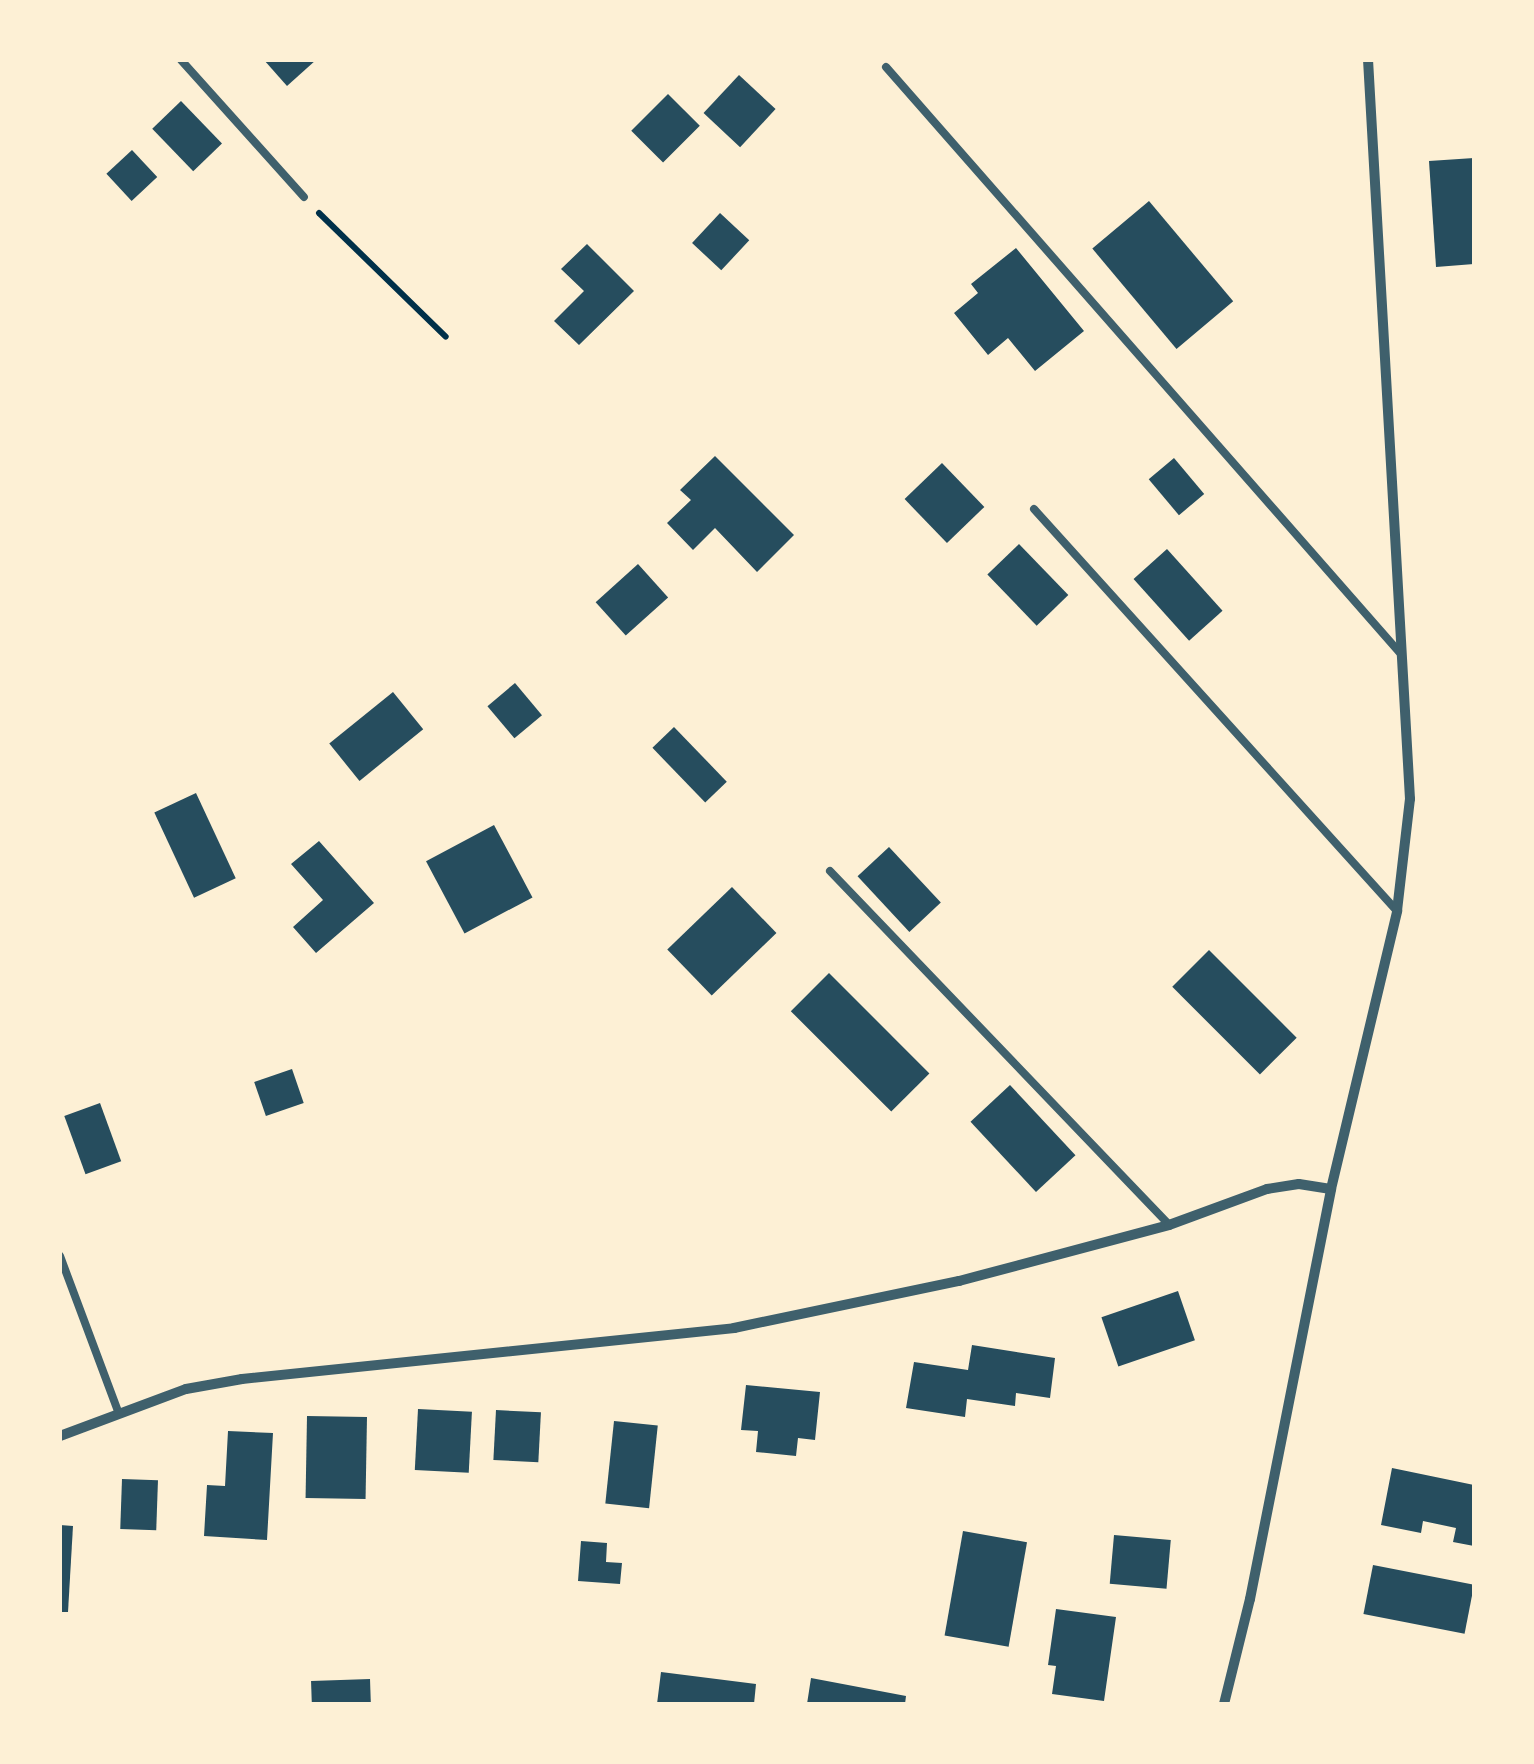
<!DOCTYPE html>
<style>
body{margin:0}
#map{position:relative;width:1534px;height:1764px;overflow:hidden;background:#fdf0d5;font-family:Quicksand,sans-serif}
div>[style]{position:absolute}
.building>*{inset:0;background:#264d5e;transform-origin:0 0}
.path>*{height:6px;margin:-3px;padding:0 3px;transform-origin:3px;border-radius:3px;background:#003049}
.service>*{height:8px;margin:-4px;padding:0 4px;transform-origin:4px;border-radius:4px;background:#3f606c}
.minor>*{height:10px;margin:-5px;padding:0 5px;transform-origin:5px;border-radius:5px;background:#3f606c}
span{translate:-50% -50%;white-space:nowrap;text-align:center;line-height:1.15;-webkit-text-stroke:9px #fdf0d5;paint-order:stroke}
.frame{position:absolute;inset:0;border:62px solid #fdf0d5;pointer-events:none}
</style>
<div id="map">
<div class="building">
<div style="clip-path:polygon(264px 60px,316px 60px,287px 86px)"></div>
<div style="left:739px;top:75px;width:50px;height:52px;rotate:43deg"></div>
<div style="left:668px;top:94px;width:45px;height:52px;rotate:45deg"></div>
<div style="left:181px;top:101px;width:59px;height:40px;rotate:46deg"></div>
<div style="left:132px;top:150px;width:37px;height:35px;rotate:47deg"></div>
<div style="clip-path:polygon(1474px 158px,1474px 264px,1436px 267px,1429px 161px)"></div>
<div style="left:1149px;top:201px;width:131px;height:74px;rotate:50deg"></div>
<div style="left:720px;top:213px;width:40px;height:41px;rotate:43deg"></div>
<div style="clip-path:polygon(587px 244px,634px 291px,579px 345px,554px 321px,584px 291px,561px 269px)"></div>
<div style="clip-path:polygon(1016px 248px,1084px 331px,1035px 371px,1008px 338px,988px 355px,954px 313px,978px 293px,971px 284px)"></div>
<div style="clip-path:polygon(715px 456px,794px 535px,757px 572px,715px 528px,693px 550px,667px 523px,691px 500px,680px 490px)"></div>
<div style="left:1174px;top:458px;width:47px;height:33px;rotate:50deg"></div>
<div style="left:942px;top:463px;width:61px;height:52px;rotate:46deg"></div>
<div style="left:1019px;top:544px;width:71px;height:44px;rotate:46deg"></div>
<div style="left:1167px;top:549px;width:83px;height:45px;rotate:48deg"></div>
<div style="left:638px;top:564px;width:45px;height:57px;rotate:48deg"></div>
<div style="left:515px;top:683px;width:42px;height:36px;rotate:50deg"></div>
<div style="left:393px;top:692px;width:48px;height:82px;rotate:51deg"></div>
<div style="left:674px;top:727px;width:76px;height:30px;rotate:46deg"></div>
<div style="left:196px;top:793px;width:94px;height:46px;rotate:65deg"></div>
<div style="left:494px;top:825px;width:82px;height:77px;rotate:62deg"></div>
<div style="clip-path:polygon(319px 841px,374px 903px,316px 953px,293px 927px,323px 900px,291px 864px)"></div>
<div style="left:889px;top:847px;width:76px;height:43px;rotate:47deg"></div>
<div style="left:732px;top:887px;width:64px;height:90px;rotate:46deg"></div>
<div style="left:1209px;top:950px;width:124px;height:52px;rotate:45deg"></div>
<div style="left:829px;top:973px;width:142px;height:54px;rotate:45deg"></div>
<div style="left:292px;top:1069px;width:36px;height:40px;rotate:71deg"></div>
<div style="left:1010px;top:1085px;width:96px;height:54px;rotate:47deg"></div>
<div style="left:100px;top:1103px;width:62px;height:38px;rotate:70deg"></div>
<div style="left:1178px;top:1291px;width:52px;height:81px;rotate:71deg"></div>
<div style="clip-path:polygon(972px 1345px,1055px 1358px,1050px 1398px,1016px 1393px,1015px 1406px,967px 1399px,965px 1417px,906px 1408px,914px 1362px,968px 1370px)"></div>
<div style="clip-path:polygon(746px 1385px,820px 1392px,815px 1440px,798px 1438px,796px 1456px,756px 1452px,758px 1431px,741px 1430px)"></div>
<div style="left:418px;top:1409px;width:54px;height:61px;rotate:3deg"></div>
<div style="left:496px;top:1410px;width:45px;height:50px;rotate:3deg"></div>
<div style="left:307px;top:1416px;width:60px;height:82px;rotate:1deg"></div>
<div style="left:614px;top:1421px;width:44px;height:83px;rotate:6deg"></div>
<div style="clip-path:polygon(228px 1431px,273px 1433px,267px 1540px,204px 1536px,207px 1485px,225px 1486px)"></div>
<div style="clip-path:polygon(1392px 1468px,1474px 1485px,1474px 1546px,1453px 1542px,1456px 1528px,1423px 1521px,1421px 1533px,1381px 1525px)"></div>
<div style="left:122px;top:1479px;width:36px;height:50px;rotate:2deg"></div>
<div style="clip-path:polygon(60px 1525px,73px 1526px,68px 1612px,60px 1612px)"></div>
<div style="left:963px;top:1531px;width:65px;height:106px;rotate:10deg"></div>
<div style="left:1114px;top:1535px;width:57px;height:49px;rotate:5deg"></div>
<div style="clip-path:polygon(581px 1541px,607px 1543px,606px 1562px,622px 1563px,620px 1584px,578px 1581px)"></div>
<div style="left:1373px;top:1565px;width:103px;height:50px;rotate:11deg"></div>
<div style="clip-path:polygon(1056px 1609px,1116px 1617px,1104px 1701px,1052px 1694px,1056px 1666px,1048px 1665px)"></div>
<div style="clip-path:polygon(661px 1672px,756px 1684px,754px 1704px,657px 1704px)"></div>
<div style="clip-path:polygon(811px 1678px,906px 1696px,905px 1704px,807px 1704px)"></div>
<div style="left:370px;top:1679px;width:25px;height:59px;rotate:88deg"></div>
</div>
<div class="path">
<div style="left:319px;top:213px;width:177px;rotate:44.3deg"></div>
</div>
<div class="service">
<div style="left:181px;top:60px;width:184px;rotate:48.1deg"></div>
<div style="left:886px;top:67px;width:779px;rotate:48.74deg"></div>
<div style="left:1034px;top:509px;width:542px;rotate:47.92deg"></div>
<div style="left:830px;top:871px;width:490px;rotate:46.2deg"></div>
<div style="left:60px;top:1256px;width:165px;rotate:69.5deg"></div>
</div>
<div class="minor">
<div style="left:60px;top:1436px;width:134px;rotate:-20.5deg"></div>
<div style="left:186px;top:1389px;width:57px;rotate:-10.1deg"></div>
<div style="left:242px;top:1379px;width:495px;rotate:-5.9deg"></div>
<div style="left:734px;top:1328px;width:230px;rotate:-11.8deg"></div>
<div style="left:959px;top:1281px;width:217px;rotate:-14.9deg"></div>
<div style="left:1169px;top:1225px;width:104px;rotate:-20.2deg"></div>
<div style="left:1267px;top:1189px;width:32px;rotate:-9deg"></div>
<div style="left:1299px;top:1184px;width:32px;rotate:9deg"></div>
<div style="left:1224px;top:1704px;width:108px;rotate:-76.1deg"></div>
<div style="left:1250px;top:1599px;width:418px;rotate:-78.8deg"></div>
<div style="left:1331px;top:1189px;width:286px;rotate:-76.6deg"></div>
<div style="left:1397px;top:911px;width:113px;rotate:-83.4deg"></div>
<div style="left:1410px;top:799px;width:740px;rotate:-93.25deg"></div>
</div>
<div class="frame"></div>
</div>
